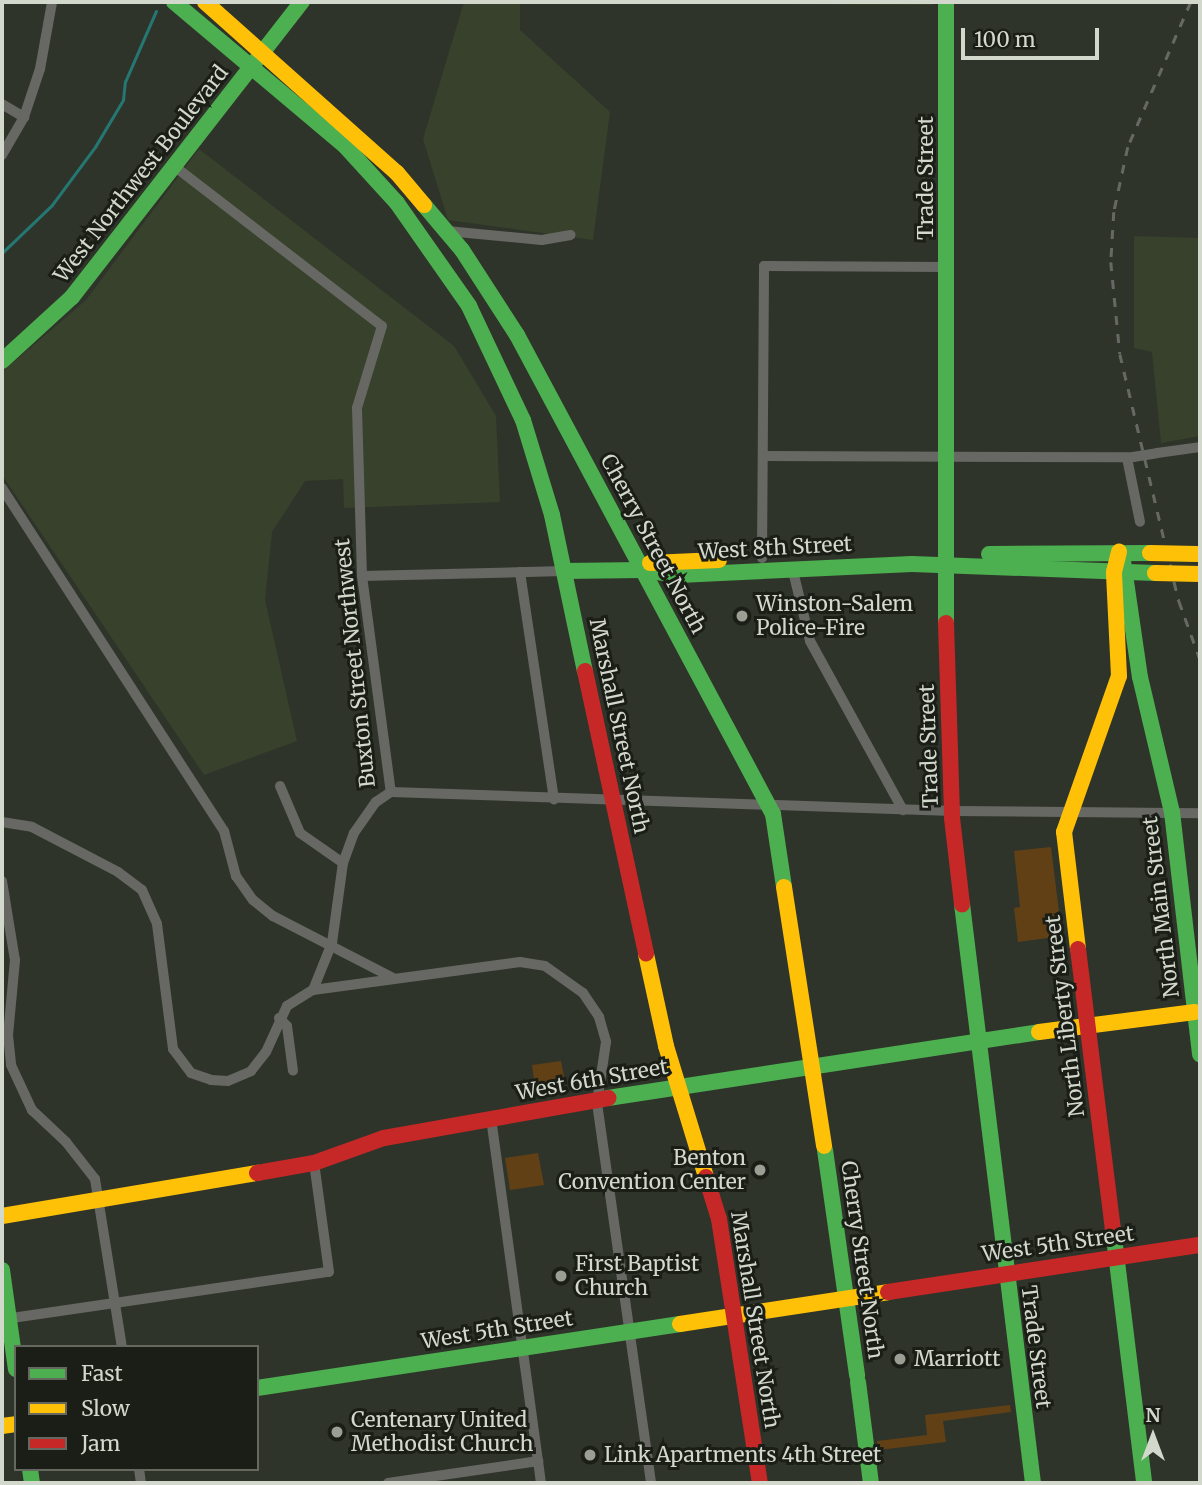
<!DOCTYPE html>
<style>
body{margin:0}
#map{position:relative;width:1202px;height:1485px;overflow:hidden;background:#2f342a;font-family:Merriweather,serif}
div>[style]{position:absolute}
.built>*{inset:0;background:#37412b}
.green>*{inset:0;background:#624015}
.stream>*{height:2.5px;margin:-1.25px;padding:0 1.25px;transform-origin:1.25px;border-radius:1.25px;background:#247772}
.street>*{height:10px;margin:-5px;padding:0 5px;transform-origin:5px;border-radius:5px;background:#676863}
.fast>*{height:16px;margin:-8px;padding:0 8px;transform-origin:8px;border-radius:8px;background:#4caf50}
.slow>*{height:16px;margin:-8px;padding:0 8px;transform-origin:8px;border-radius:8px;background:#ffc107}
.jam>*{height:16px;margin:-8px;padding:0 8px;transform-origin:8px;border-radius:8px;background:#c62828}
.rail>*{height:2.5px;margin-top:-1.25px;transform-origin:0;background:repeating-linear-gradient(90deg,#666963 0 9px,transparent 0 18px)}
.street-bridge>*{height:10px;margin:-5px;padding:0 5px;transform-origin:5px;border-radius:5px;background:#676863}
.slow-bridge>*{height:16px;margin:-8px;padding:0 8px;transform-origin:8px;border-radius:8px;background:#ffc107}
.dots>*{width:19px;height:19px;translate:-50% -50%;box-sizing:border-box;border:4px solid #1a1e16;border-radius:50%}
span{translate:-50% -50%;white-space:nowrap;text-align:center;line-height:1.15;-webkit-text-stroke:6px #1a1e16;paint-order:stroke}
.street-label{font-size:21px;color:#d3d8cd}
.poi-label{font-size:21px;color:#d3d8cd}
.left{translate:0 -50%;text-align:left}
.right{translate:-100% -50%;text-align:right}
.frame{position:absolute;inset:0;border:4px solid #d3d8cd;pointer-events:none}
.legend{position:absolute;left:14px;top:1345px;width:245px;height:126px;box-sizing:border-box;background:#1a1e16;border:2px solid #64685f;margin:0;padding:9px 12px;list-style:none;font-size:21px;color:#d3d8cd}
.legend li{display:flex;align-items:center;gap:14px;height:35px}
.legend b{width:35px;border:2px solid #64685f}
.north{position:absolute;left:1118px;top:1401px;width:70px;height:70px;-webkit-text-stroke:5px #1a1e16;paint-order:stroke;rotate:0deg;font-size:19px;font-weight:700;line-height:28px;text-align:center;color:#d3d8cd}
.north::after{content:'';display:block;margin:auto;width:24px;height:32px;background:#d3d8cd;clip-path:polygon(50% 0,100% 100%,50% 72%,0 100%)}
.scale{position:absolute;left:961px;top:28px;width:138px;height:32px;box-sizing:border-box;border:4px solid #d3d8cd;border-top:0;padding-left:9px;font-size:21px;line-height:24px;white-space:nowrap;color:#d3d8cd;-webkit-text-stroke:5px #1a1e16;paint-order:stroke}
</style>
<div id="map">
<div class="built">
<div style="clip-path:polygon(464px 2px,520px 2px,520px 30px,610px 112px,593px 240px,448px 220px,423px 139px)"></div>
<div style="clip-path:polygon(618px 2px,933px 2px,933px 5px,623px 3px)"></div>
<div style="clip-path:polygon(199px 149px,454px 346px,496px 416px,500px 502px,344px 508px,343px 479px,305px 481px,272px 532px,265px 600px,297px 741px,204px 775px,2px 475px,2px 372px,86px 300px)"></div>
<div style="clip-path:polygon(1134px 236px,1200px 238px,1200px 436px,1161px 443px,1152px 352px,1134px 348px)"></div>
</div>
<div class="green">
<div style="clip-path:polygon(1051px 847px,1062px 936px,1018px 942px,1014px 908px,1020px 907px,1014px 851px)"></div>
<div style="clip-path:polygon(561px 1061px,565px 1082px,535px 1087px,532px 1065px)"></div>
<div style="clip-path:polygon(538px 1153px,544px 1185px,510px 1190px,505px 1158px)"></div>
<div style="clip-path:polygon(1010px 1405px,1011px 1412px,943px 1421px,946px 1442px,878px 1450px,877px 1441px,927px 1435px,925px 1415px)"></div>
</div>
<div class="stream">
<div style="left:2px;top:253px;width:69px;rotate:-43.8deg"></div>
<div style="left:52px;top:205px;width:72px;rotate:-53.4deg"></div>
<div style="left:95px;top:147px;width:55px;rotate:-59.2deg"></div>
<div style="left:123px;top:100px;width:18px;rotate:-84deg"></div>
<div style="left:125px;top:82px;width:77px;rotate:-66.4deg"></div>
</div>
<div class="street">
<div style="left:2px;top:104px;width:26px;rotate:31deg"></div>
<div style="left:2px;top:155px;width:44px;rotate:-59.9deg"></div>
<div style="left:24px;top:117px;width:51px;rotate:-71.6deg"></div>
<div style="left:40px;top:69px;width:68px;rotate:-79.8deg"></div>
<div style="left:174px;top:166px;width:262px;rotate:37.6deg"></div>
<div style="left:382px;top:326px;width:86px;rotate:107deg"></div>
<div style="left:357px;top:408px;width:168px;rotate:88.3deg"></div>
<div style="left:362px;top:576px;width:218px;rotate:82.4deg"></div>
<div style="left:447px;top:231px;width:95px;rotate:5.4deg"></div>
<div style="left:542px;top:240px;width:29px;rotate:-10deg"></div>
<div style="left:1157px;top:453px;width:43px;rotate:-7.9deg"></div>
<div style="left:763px;top:456px;width:370px;rotate:0.2deg"></div>
<div style="left:1127px;top:458px;width:65px;rotate:78.5deg"></div>
<div style="left:2px;top:488px;width:409px;rotate:57.1deg"></div>
<div style="left:224px;top:831px;width:47px;rotate:75.1deg"></div>
<div style="left:236px;top:876px;width:29px;rotate:55deg"></div>
<div style="left:253px;top:900px;width:26px;rotate:39deg"></div>
<div style="left:273px;top:916px;width:135px;rotate:27.3deg"></div>
<div style="left:762px;top:558px;width:292px;rotate:-89.6deg"></div>
<div style="left:764px;top:266px;width:183px;rotate:0.3deg"></div>
<div style="left:792px;top:567px;width:76px;rotate:76.3deg"></div>
<div style="left:810px;top:641px;width:193px;rotate:61.2deg"></div>
<div style="left:520px;top:572px;width:230px;rotate:81.5deg"></div>
<div style="left:362px;top:576px;width:202px;rotate:-1.4deg"></div>
<div style="left:280px;top:786px;width:51px;rotate:66.9deg"></div>
<div style="left:300px;top:833px;width:52px;rotate:34.9deg"></div>
<div style="left:391px;top:792px;width:562px;rotate:1.94deg"></div>
<div style="left:953px;top:811px;width:247px;rotate:0.5deg"></div>
<div style="left:2px;top:822px;width:30px;rotate:9deg"></div>
<div style="left:32px;top:827px;width:97px;rotate:27.6deg"></div>
<div style="left:118px;top:872px;width:30px;rotate:37deg"></div>
<div style="left:142px;top:890px;width:37px;rotate:66deg"></div>
<div style="left:157px;top:924px;width:126px;rotate:82.7deg"></div>
<div style="left:173px;top:1049px;width:30px;rotate:53deg"></div>
<div style="left:191px;top:1073px;width:21px;rotate:19deg"></div>
<div style="left:211px;top:1080px;width:17px;rotate:3deg"></div>
<div style="left:228px;top:1081px;width:25px;rotate:-23deg"></div>
<div style="left:251px;top:1071px;width:24px;rotate:-52deg"></div>
<div style="left:266px;top:1052px;width:51px;rotate:-65.5deg"></div>
<div style="left:287px;top:1006px;width:31px;rotate:-32deg"></div>
<div style="left:313px;top:990px;width:209px;rotate:-7.7deg"></div>
<div style="left:520px;top:962px;width:25px;rotate:9deg"></div>
<div style="left:545px;top:966px;width:47px;rotate:35.4deg"></div>
<div style="left:583px;top:993px;width:29px;rotate:56deg"></div>
<div style="left:599px;top:1017px;width:26px;rotate:74deg"></div>
<div style="left:606px;top:1042px;width:62px;rotate:98.4deg"></div>
<div style="left:597px;top:1103px;width:384px;rotate:81.9deg"></div>
<div style="left:2px;top:881px;width:80px;rotate:80.7deg"></div>
<div style="left:15px;top:960px;width:75px;rotate:95.3deg"></div>
<div style="left:8px;top:1035px;width:30px;rotate:84deg"></div>
<div style="left:11px;top:1065px;width:50px;rotate:65deg"></div>
<div style="left:32px;top:1110px;width:47px;rotate:43.3deg"></div>
<div style="left:66px;top:1142px;width:47px;rotate:51.9deg"></div>
<div style="left:95px;top:1179px;width:170px;rotate:80.9deg"></div>
<div style="left:313px;top:990px;width:51px;rotate:-68deg"></div>
<div style="left:332px;top:943px;width:81px;rotate:-82.2deg"></div>
<div style="left:343px;top:863px;width:32px;rotate:-70deg"></div>
<div style="left:354px;top:833px;width:38px;rotate:-55deg"></div>
<div style="left:376px;top:802px;width:18px;rotate:-34deg"></div>
<div style="left:279px;top:1018px;width:11px;rotate:45deg"></div>
<div style="left:287px;top:1026px;width:45px;rotate:82.4deg"></div>
<div style="left:491px;top:1118px;width:368px;rotate:82.2deg"></div>
<div style="left:5px;top:1319px;width:327px;rotate:-8.3deg"></div>
<div style="left:329px;top:1272px;width:110px;rotate:-97.8deg"></div>
<div style="left:139px;top:1469px;width:14px;rotate:82deg"></div>
<div style="left:388px;top:1483px;width:152px;rotate:-8.3deg"></div>
</div>
<div class="fast">
<div style="left:174px;top:2px;width:225px;rotate:40.1deg"></div>
<div style="left:346px;top:147px;width:76px;rotate:47.7deg"></div>
<div style="left:397px;top:203px;width:126px;rotate:55deg"></div>
<div style="left:469px;top:306px;width:126px;rotate:64.7deg"></div>
<div style="left:523px;top:420px;width:99px;rotate:73deg"></div>
<div style="left:552px;top:515px;width:159px;rotate:78.1deg"></div>
<div style="left:946px;top:2px;width:621px;rotate:90deg"></div>
<div style="left:424px;top:205px;width:59px;rotate:49.8deg"></div>
<div style="left:462px;top:250px;width:101px;rotate:57.1deg"></div>
<div style="left:517px;top:335px;width:543px;rotate:61.88deg"></div>
<div style="left:773px;top:814px;width:74px;rotate:81.4deg"></div>
<div style="left:2px;top:361px;width:95px;rotate:-42.4deg"></div>
<div style="left:72px;top:297px;width:374px;rotate:-52.1deg"></div>
<div style="left:989px;top:554px;width:161px;rotate:-0.4deg"></div>
<div style="left:1123px;top:561px;width:117px;rotate:81.7deg"></div>
<div style="left:1140px;top:677px;width:139px;rotate:76.7deg"></div>
<div style="left:1172px;top:812px;width:244px;rotate:83.4deg"></div>
<div style="left:564px;top:571px;width:79px;rotate:-0.7deg"></div>
<div style="left:643px;top:570px;width:36px;rotate:8deg"></div>
<div style="left:679px;top:575px;width:233px;rotate:-2.7deg"></div>
<div style="left:912px;top:564px;width:243px;rotate:2.1deg"></div>
<div style="left:962px;top:904px;width:583px;rotate:83.01deg"></div>
<div style="left:608px;top:1098px;width:436px;rotate:-8.7deg"></div>
<div style="left:825px;top:1150px;width:228px;rotate:81.9deg"></div>
<div style="left:1113px;top:1229px;width:256px;rotate:83deg"></div>
<div style="left:2px;top:1270px;width:100px;rotate:82deg"></div>
<div style="left:858px;top:1382px;width:102px;rotate:82.7deg"></div>
<div style="left:257px;top:1388px;width:428px;rotate:-8.6deg"></div>
<div style="left:30px;top:1469px;width:14px;rotate:82deg"></div>
</div>
<div class="slow">
<div style="left:205px;top:2px;width:257px;rotate:41.7deg"></div>
<div style="left:397px;top:173px;width:42px;rotate:49.8deg"></div>
<div style="left:650px;top:563px;width:69px;rotate:-2.5deg"></div>
<div style="left:784px;top:887px;width:262px;rotate:81.2deg"></div>
<div style="left:1078px;top:949px;width:118px;rotate:-96.8deg"></div>
<div style="left:1064px;top:832px;width:165px;rotate:-70.6deg"></div>
<div style="left:1119px;top:676px;width:104px;rotate:-92.8deg"></div>
<div style="left:1114px;top:572px;width:21px;rotate:-76deg"></div>
<div style="left:646px;top:954px;width:94px;rotate:77.7deg"></div>
<div style="left:666px;top:1046px;width:137px;rotate:73deg"></div>
<div style="left:1039px;top:1032px;width:157px;rotate:-7.3deg"></div>
<div style="left:2px;top:1216px;width:259px;rotate:-9.6deg"></div>
<div style="left:680px;top:1324px;width:210px;rotate:-8.7deg"></div>
<div style="left:2px;top:1426px;width:14px;rotate:-8deg"></div>
</div>
<div class="jam">
<div style="left:946px;top:623px;width:195px;rotate:88.2deg"></div>
<div style="left:952px;top:818px;width:87px;rotate:83.4deg"></div>
<div style="left:585px;top:671px;width:289px;rotate:77.8deg"></div>
<div style="left:1078px;top:949px;width:282px;rotate:82.9deg"></div>
<div style="left:257px;top:1173px;width:58px;rotate:-10deg"></div>
<div style="left:314px;top:1163px;width:74px;rotate:-19.7deg"></div>
<div style="left:384px;top:1138px;width:228px;rotate:-10.1deg"></div>
<div style="left:706px;top:1177px;width:44px;rotate:72.8deg"></div>
<div style="left:719px;top:1219px;width:267px;rotate:81.2deg"></div>
<div style="left:888px;top:1292px;width:316px;rotate:-8.6deg"></div>
</div>
<div class="rail">
<div style="left:1191px;top:2px;width:158px;rotate:113.5deg"></div>
<div style="left:1128px;top:147px;width:66px;rotate:102.2deg"></div>
<div style="left:1114px;top:212px;width:50px;rotate:93.4deg"></div>
<div style="left:1111px;top:262px;width:92px;rotate:84.4deg"></div>
<div style="left:1120px;top:354px;width:254px;rotate:76.6deg"></div>
<div style="left:1179px;top:601px;width:62px;rotate:70.1deg"></div>
</div>
<div class="street-bridge">
<div style="left:1133px;top:457px;width:24px;rotate:-9deg"></div>
</div>
<div class="slow-bridge">
<div style="left:1150px;top:553px;width:47px;rotate:1.2deg"></div>
<div style="left:1155px;top:573px;width:45px;rotate:1.3deg"></div>
</div>
<div class="dots">
<div style="left:742px;top:616px;background:#9a9f94"></div>
<div style="left:760px;top:1170px;background:#9a9f94"></div>
<div style="left:561px;top:1276px;background:#9a9f94"></div>
<div style="left:900px;top:1359px;background:#9a9f94"></div>
<div style="left:337px;top:1432px;background:#9a9f94"></div>
<div style="left:590px;top:1455px;background:#9a9f94"></div>
</div>
<div class="street-label">
<span style="left:141px;top:174px;rotate:-52deg">West Northwest Boulevard</span>
<span style="left:926px;top:178px;rotate:-90deg">Trade Street</span>
<span style="left:653px;top:544px;rotate:62deg">Cherry Street North</span>
<span style="left:775px;top:548px;rotate:-3deg">West 8th Street</span>
<span style="left:355px;top:663px;rotate:-96deg">Buxton Street Northwest</span>
<span style="left:619px;top:726px;rotate:78deg">Marshall Street North</span>
<span style="left:929px;top:746px;rotate:-92deg">Trade Street</span>
<span style="left:1161px;top:907px;rotate:-97deg">North Main Street</span>
<span style="left:1065px;top:1016px;rotate:-97deg">North Liberty Street</span>
<span style="left:592px;top:1080px;rotate:-10deg">West 6th Street</span>
<span style="left:1058px;top:1244px;rotate:-8deg">West 5th Street</span>
<span style="left:862px;top:1260px;rotate:82deg">Cherry Street North</span>
<span style="left:755px;top:1320px;rotate:81deg">Marshall Street North</span>
<span style="left:497px;top:1330px;rotate:-9deg">West 5th Street</span>
<span style="left:1036px;top:1347px;rotate:83deg">Trade Street</span>
</div>
<div class="poi-label">
<span class="left" style="left:756px;top:616px">Winston-Salem<br>Police-Fire</span>
<span class="right" style="left:746px;top:1170px">Benton<br>Convention Center</span>
<span class="left" style="left:575px;top:1276px">First Baptist<br>Church</span>
<span class="left" style="left:914px;top:1359px">Marriott</span>
<span class="left" style="left:351px;top:1432px">Centenary United<br>Methodist Church</span>
<span class="left" style="left:604px;top:1455px">Link Apartments 4th Street</span>
</div>
<div class="frame"></div>
<ul class="legend">
<li><b style="height:9px;background:#4caf50"></b>Fast</li>
<li><b style="height:9px;background:#ffc107"></b>Slow</li>
<li><b style="height:9px;background:#c62828"></b>Jam</li>
</ul>
<div class="north">N</div>
<div class="scale">100 m</div>
</div>
